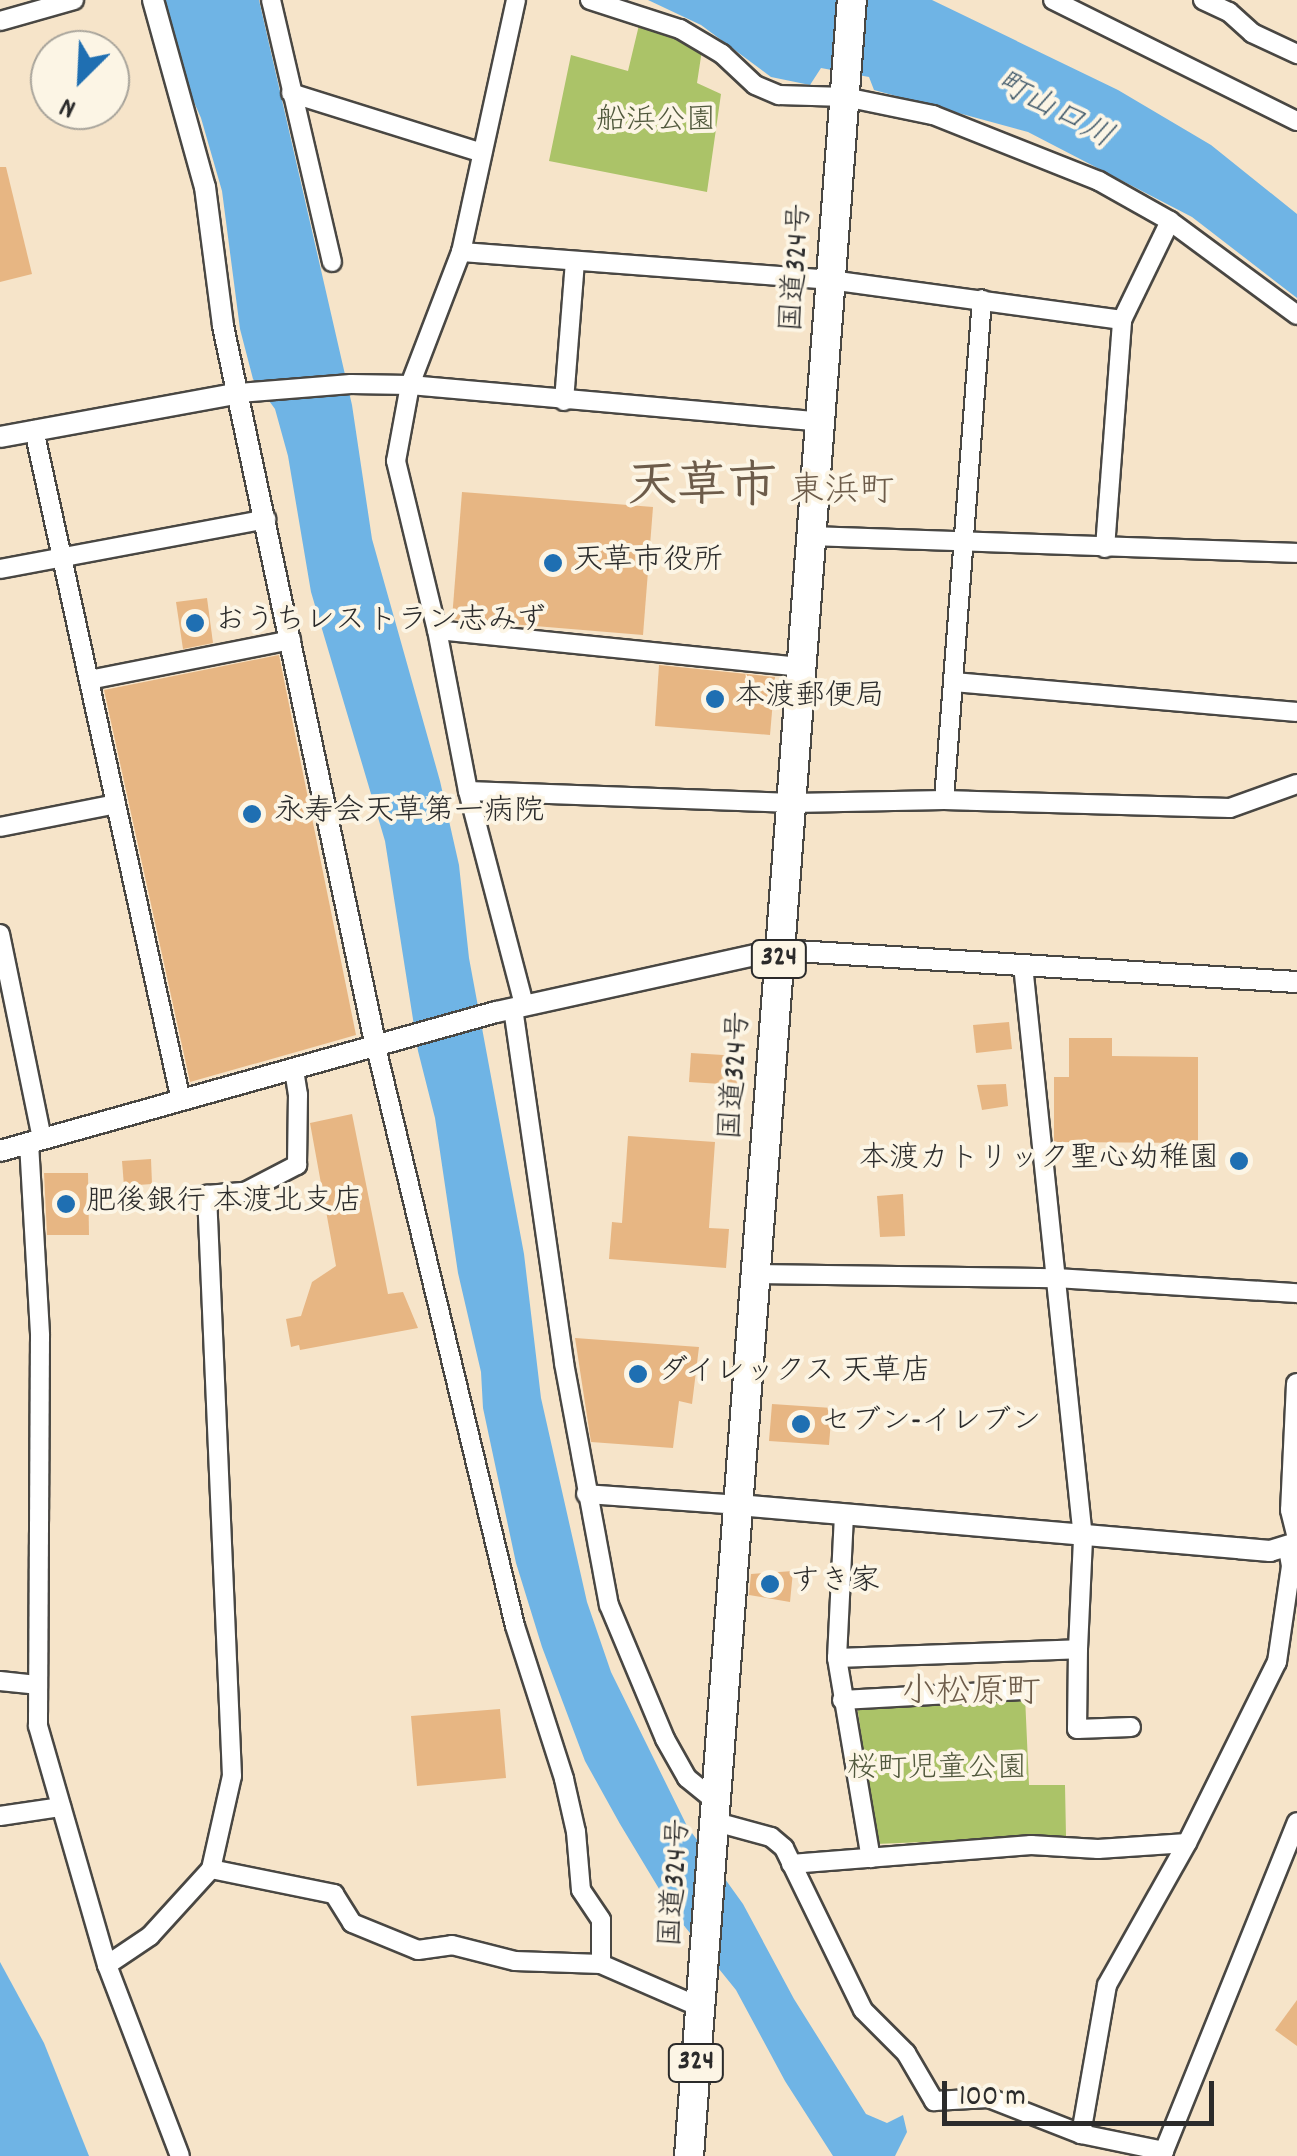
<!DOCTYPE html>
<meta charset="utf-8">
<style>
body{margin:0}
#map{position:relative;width:1297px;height:2156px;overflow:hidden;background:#f6e4c9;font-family:Dekko,"Klee One",sans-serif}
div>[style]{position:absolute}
.green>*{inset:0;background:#abc368}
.water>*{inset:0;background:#6fb4e5}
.building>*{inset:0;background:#e7b683}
.roads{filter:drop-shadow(2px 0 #494743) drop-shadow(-2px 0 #494743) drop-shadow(0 2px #494743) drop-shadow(0 -2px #494743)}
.minor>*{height:18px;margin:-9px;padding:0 9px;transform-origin:9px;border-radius:9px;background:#fff}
.tertiary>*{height:20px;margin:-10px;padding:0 10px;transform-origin:10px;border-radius:10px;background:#fff}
.trunk>*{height:28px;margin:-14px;padding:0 14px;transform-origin:14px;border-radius:14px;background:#fff}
.dots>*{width:28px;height:28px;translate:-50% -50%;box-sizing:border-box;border:5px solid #fcf5e5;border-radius:50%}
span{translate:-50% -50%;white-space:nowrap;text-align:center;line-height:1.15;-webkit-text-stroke:8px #fcf5e5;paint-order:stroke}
.shield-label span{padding:2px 8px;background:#fcf5e5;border:2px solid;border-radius:8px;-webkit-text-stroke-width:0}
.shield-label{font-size:28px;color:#2b2b2b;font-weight:700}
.park-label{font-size:30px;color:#51593d}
.street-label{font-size:30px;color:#2b2b2b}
.poi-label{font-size:30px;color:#2b2b2b}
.left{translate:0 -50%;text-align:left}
.right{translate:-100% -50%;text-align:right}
.water-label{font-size:32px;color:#435b6c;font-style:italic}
.quarter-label{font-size:35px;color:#6d5c4a}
.town-label{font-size:50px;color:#6d5c4a;font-weight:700}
.north{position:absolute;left:30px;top:30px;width:100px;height:100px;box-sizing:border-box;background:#fcf5e5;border:2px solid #a8a49b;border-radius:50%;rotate:204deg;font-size:28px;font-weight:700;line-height:40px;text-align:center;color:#2b2b2b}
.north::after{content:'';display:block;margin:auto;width:35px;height:45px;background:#1f6fb2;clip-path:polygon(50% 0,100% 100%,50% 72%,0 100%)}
.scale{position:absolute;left:942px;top:2081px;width:272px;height:45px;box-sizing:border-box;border:5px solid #2b2b2b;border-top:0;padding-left:12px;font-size:30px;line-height:35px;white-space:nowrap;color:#2b2b2b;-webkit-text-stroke:8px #fcf5e5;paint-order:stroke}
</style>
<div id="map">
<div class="green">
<div style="clip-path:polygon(639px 25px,702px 50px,697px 83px,721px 94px,707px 192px,549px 161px,571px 55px,628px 71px)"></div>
<div style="clip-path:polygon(1025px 1696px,1029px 1785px,1065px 1785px,1066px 1836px,876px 1844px,857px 1705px)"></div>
</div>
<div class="water">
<div style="clip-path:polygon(142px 0,259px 0,352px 405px,372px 539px,440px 781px,459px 865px,469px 958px,524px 1254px,541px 1398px,587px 1602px,611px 1672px,687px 1826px,743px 1904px,794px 1999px,866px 2114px,887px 2123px,903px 2115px,907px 2132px,895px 2156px,833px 2156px,785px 2081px,736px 1990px,673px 1912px,620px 1824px,585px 1761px,542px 1647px,516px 1563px,483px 1408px,481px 1372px,458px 1273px,435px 1118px,418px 1051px,385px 841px,311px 592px,288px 456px,275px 409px,253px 379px,240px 329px,222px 191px,201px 118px,175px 59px)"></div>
<div style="clip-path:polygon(648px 0,932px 0,1118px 90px,1211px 145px,1297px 214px,1297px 298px,1192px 217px,1028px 132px,874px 90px,869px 77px,821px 68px,810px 85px,771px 77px,701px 25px)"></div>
<div style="clip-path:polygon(0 1962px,44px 2043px,89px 2156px,0 2156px)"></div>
</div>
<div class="building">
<div style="clip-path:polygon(0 167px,6px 167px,32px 274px,0 282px)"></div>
<div style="clip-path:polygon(462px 492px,653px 507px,643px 635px,452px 619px)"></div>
<div style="clip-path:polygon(207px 598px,213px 643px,183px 649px,176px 602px)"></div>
<div style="clip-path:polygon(279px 655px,356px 1035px,190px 1082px,104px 690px)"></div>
<div style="clip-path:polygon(659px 665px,775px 677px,770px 735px,655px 726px)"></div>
<div style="clip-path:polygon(1009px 1022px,1012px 1049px,976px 1053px,973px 1025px)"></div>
<div style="clip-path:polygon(1069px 1038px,1112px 1038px,1112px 1056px,1198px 1057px,1198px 1143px,1054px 1142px,1054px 1077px,1069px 1077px)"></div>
<div style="clip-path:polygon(691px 1053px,739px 1056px,737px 1085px,689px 1082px)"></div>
<div style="clip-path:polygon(1006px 1084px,1008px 1106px,982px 1110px,977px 1085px)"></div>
<div style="clip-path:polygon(352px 1114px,388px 1294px,403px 1292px,418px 1328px,300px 1350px,299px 1345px,291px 1347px,286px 1319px,301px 1316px,312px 1282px,336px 1266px,310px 1123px)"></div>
<div style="clip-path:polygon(628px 1136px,715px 1142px,709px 1228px,729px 1229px,726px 1268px,609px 1259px,612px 1222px,622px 1223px)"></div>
<div style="clip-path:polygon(151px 1159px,152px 1184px,124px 1186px,122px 1161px)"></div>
<div style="clip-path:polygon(44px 1173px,88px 1173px,89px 1235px,47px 1235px)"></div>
<div style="clip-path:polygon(903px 1194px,905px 1236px,880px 1237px,877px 1196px)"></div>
<div style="clip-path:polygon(575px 1338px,699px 1347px,692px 1404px,679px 1401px,673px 1448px,591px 1442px)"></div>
<div style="clip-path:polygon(772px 1404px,832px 1408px,829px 1445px,769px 1441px)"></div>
<div style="clip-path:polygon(793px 1571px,790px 1602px,749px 1595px,751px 1574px)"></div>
<div style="clip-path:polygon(500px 1709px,506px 1778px,417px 1786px,411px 1716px)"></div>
<div style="clip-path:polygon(1297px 2000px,1297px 2046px,1275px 2030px)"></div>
</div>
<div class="roads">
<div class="minor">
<div style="left:271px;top:0;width:269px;rotate:76.9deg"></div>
<div style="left:516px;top:0;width:258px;rotate:102.3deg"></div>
<div style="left:461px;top:252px;width:142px;rotate:111deg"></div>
<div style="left:410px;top:385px;width:77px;rotate:100.4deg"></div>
<div style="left:396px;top:461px;width:174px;rotate:76.4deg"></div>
<div style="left:437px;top:630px;width:164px;rotate:79.1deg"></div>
<div style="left:468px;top:791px;width:221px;rotate:75.3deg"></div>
<div style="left:590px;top:0;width:95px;rotate:17.9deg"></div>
<div style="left:680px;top:29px;width:49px;rotate:30.8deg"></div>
<div style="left:722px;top:54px;width:45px;rotate:43.2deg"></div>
<div style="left:755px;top:85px;width:26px;rotate:23deg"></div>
<div style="left:779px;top:95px;width:66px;rotate:1.7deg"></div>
<div style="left:845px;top:97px;width:90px;rotate:11.6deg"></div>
<div style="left:933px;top:115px;width:179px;rotate:21.7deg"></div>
<div style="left:1099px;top:181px;width:81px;rotate:29.4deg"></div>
<div style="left:1170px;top:221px;width:158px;rotate:36.5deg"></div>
<div style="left:1053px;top:0;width:272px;rotate:26.4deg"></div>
<div style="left:1203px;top:0;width:29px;rotate:25deg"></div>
<div style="left:1229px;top:12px;width:31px;rotate:42deg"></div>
<div style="left:1252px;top:33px;width:50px;rotate:25deg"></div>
<div style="left:0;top:21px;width:77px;rotate:-15.8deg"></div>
<div style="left:291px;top:93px;width:200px;rotate:17.4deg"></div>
<div style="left:461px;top:252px;width:370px;rotate:4.3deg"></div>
<div style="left:830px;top:280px;width:295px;rotate:7.8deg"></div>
<div style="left:239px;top:393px;width:112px;rotate:-4.6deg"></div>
<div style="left:351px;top:384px;width:59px;rotate:1deg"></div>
<div style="left:410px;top:385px;width:413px;rotate:5.1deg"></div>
<div style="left:564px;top:401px;width:140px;rotate:-85.5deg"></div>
<div style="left:34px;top:430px;width:687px;rotate:77.64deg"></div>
<div style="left:812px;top:536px;width:485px;rotate:2deg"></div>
<div style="left:1105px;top:548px;width:229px;rotate:-85.7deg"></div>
<div style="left:1122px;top:320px;width:110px;rotate:-64.1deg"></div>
<div style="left:0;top:569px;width:271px;rotate:-10.6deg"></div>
<div style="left:437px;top:630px;width:368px;rotate:5.8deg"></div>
<div style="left:89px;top:680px;width:206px;rotate:-11.2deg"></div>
<div style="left:954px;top:682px;width:344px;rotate:5deg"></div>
<div style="left:468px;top:791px;width:325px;rotate:2.1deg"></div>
<div style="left:793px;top:803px;width:151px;rotate:-1.1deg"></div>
<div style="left:944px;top:800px;width:286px;rotate:1.6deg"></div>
<div style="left:1230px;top:808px;width:71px;rotate:-19.7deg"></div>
<div style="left:944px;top:800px;width:502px;rotate:-85.66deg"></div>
<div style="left:0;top:827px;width:118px;rotate:-11.2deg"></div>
<div style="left:0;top:934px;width:209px;rotate:78.4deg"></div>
<div style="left:513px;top:1008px;width:359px;rotate:81.8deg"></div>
<div style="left:564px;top:1363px;width:246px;rotate:79.5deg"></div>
<div style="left:609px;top:1605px;width:145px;rotate:67.3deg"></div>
<div style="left:665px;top:1739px;width:45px;rotate:60.6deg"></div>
<div style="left:687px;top:1778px;width:38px;rotate:39deg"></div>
<div style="left:376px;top:1047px;width:595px;rotate:76.5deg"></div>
<div style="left:515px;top:1626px;width:161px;rotate:72.2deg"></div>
<div style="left:564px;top:1779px;width:54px;rotate:77.2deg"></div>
<div style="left:576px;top:1832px;width:58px;rotate:85.1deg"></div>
<div style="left:581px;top:1890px;width:36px;rotate:56deg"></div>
<div style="left:601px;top:1920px;width:44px;rotate:90deg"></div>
<div style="left:29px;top:1143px;width:193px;rotate:86.7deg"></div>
<div style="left:40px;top:1336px;width:390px;rotate:90.3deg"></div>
<div style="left:38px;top:1726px;width:249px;rotate:73.9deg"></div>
<div style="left:107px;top:1965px;width:204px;rotate:69.1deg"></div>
<div style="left:756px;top:1274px;width:300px;rotate:0.8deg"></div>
<div style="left:1056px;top:1278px;width:241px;rotate:3.6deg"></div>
<div style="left:586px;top:1494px;width:152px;rotate:4.1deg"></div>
<div style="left:844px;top:1515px;width:143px;rotate:92.8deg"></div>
<div style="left:837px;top:1658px;width:203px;rotate:80.4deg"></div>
<div style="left:1078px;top:1649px;width:80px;rotate:90.7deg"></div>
<div style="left:1077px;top:1729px;width:54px;rotate:-2.1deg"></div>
<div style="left:837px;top:1658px;width:241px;rotate:-2.1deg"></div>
<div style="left:1078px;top:1649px;width:111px;rotate:-87.4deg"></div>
<div style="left:1083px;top:1538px;width:576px;rotate:-95.98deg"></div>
<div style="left:0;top:1681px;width:37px;rotate:6deg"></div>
<div style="left:842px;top:1700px;width:181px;rotate:-3.2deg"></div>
<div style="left:0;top:1816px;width:62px;rotate:-8.4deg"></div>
<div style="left:716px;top:1822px;width:57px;rotate:15.3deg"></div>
<div style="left:771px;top:1837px;width:17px;rotate:40deg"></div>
<div style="left:784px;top:1848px;width:180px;rotate:64deg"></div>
<div style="left:863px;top:2010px;width:61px;rotate:45deg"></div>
<div style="left:906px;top:2053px;width:56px;rotate:59.7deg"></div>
<div style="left:934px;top:2101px;width:55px;rotate:-3.1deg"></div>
<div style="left:989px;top:2098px;width:99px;rotate:21.4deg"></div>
<div style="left:1081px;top:2134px;width:85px;rotate:11.6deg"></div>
<div style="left:791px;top:1864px;width:241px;rotate:-4.5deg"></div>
<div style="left:1031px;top:1845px;width:67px;rotate:3.4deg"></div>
<div style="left:1098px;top:1849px;width:89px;rotate:-3.9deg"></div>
<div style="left:211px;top:1869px;width:95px;rotate:-77.3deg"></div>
<div style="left:232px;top:1776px;width:582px;rotate:-92.46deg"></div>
<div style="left:207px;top:1195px;width:38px;rotate:-5deg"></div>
<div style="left:245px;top:1192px;width:59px;rotate:-27.4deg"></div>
<div style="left:297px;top:1165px;width:70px;rotate:-89.2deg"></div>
<div style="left:298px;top:1095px;width:25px;rotate:-99deg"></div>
<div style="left:107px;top:1965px;width:52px;rotate:-34deg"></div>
<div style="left:150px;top:1936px;width:91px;rotate:-47.7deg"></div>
<div style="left:211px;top:1869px;width:126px;rotate:11.5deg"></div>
<div style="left:334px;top:1894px;width:34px;rotate:58deg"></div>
<div style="left:352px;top:1923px;width:71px;rotate:22.2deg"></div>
<div style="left:418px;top:1950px;width:34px;rotate:-8deg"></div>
<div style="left:452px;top:1945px;width:65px;rotate:14.3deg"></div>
<div style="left:515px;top:1961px;width:86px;rotate:2deg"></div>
<div style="left:601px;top:1964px;width:108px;rotate:23.5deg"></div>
<div style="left:1081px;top:2134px;width:151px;rotate:-80.1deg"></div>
<div style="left:1107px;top:1985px;width:163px;rotate:-60.6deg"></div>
<div style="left:1187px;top:1843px;width:202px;rotate:-63.6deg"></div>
<div style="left:1277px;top:1662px;width:97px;rotate:-81.7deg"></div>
<div style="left:1291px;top:1566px;width:17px;rotate:-100deg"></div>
<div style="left:1162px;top:2156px;width:360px;rotate:-68deg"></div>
</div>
<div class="tertiary">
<div style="left:153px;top:0;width:194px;rotate:74.5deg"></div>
<div style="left:205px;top:187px;width:140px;rotate:82.6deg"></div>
<div style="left:223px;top:326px;width:737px;rotate:78.02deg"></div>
<div style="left:0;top:437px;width:243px;rotate:-10.4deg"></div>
<div style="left:0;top:1151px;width:515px;rotate:-15.66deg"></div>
<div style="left:496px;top:1012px;width:290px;rotate:-12.4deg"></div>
<div style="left:779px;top:950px;width:519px;rotate:3.54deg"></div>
<div style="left:1297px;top:1384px;width:126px;rotate:92.7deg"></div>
<div style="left:1291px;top:1510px;width:25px;rotate:76deg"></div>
<div style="left:738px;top:1505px;width:534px;rotate:4.94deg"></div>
<div style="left:1270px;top:1551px;width:28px;rotate:-17deg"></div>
</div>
<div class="trunk">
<div style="left:689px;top:2156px;width:2162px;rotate:-85.68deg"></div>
</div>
</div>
<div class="dots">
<div style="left:553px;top:563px;background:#1f6fb2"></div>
<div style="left:195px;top:623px;background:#1f6fb2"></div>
<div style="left:715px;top:699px;background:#1f6fb2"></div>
<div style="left:252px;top:814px;background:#1f6fb2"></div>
<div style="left:1239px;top:1161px;background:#1f6fb2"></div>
<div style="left:66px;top:1204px;background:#1f6fb2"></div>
<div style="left:638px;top:1374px;background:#1f6fb2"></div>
<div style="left:801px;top:1424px;background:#1f6fb2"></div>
<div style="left:770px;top:1584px;background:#1f6fb2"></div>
</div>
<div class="shield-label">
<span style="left:779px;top:959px">324</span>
<span style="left:696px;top:2063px">324</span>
</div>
<div class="park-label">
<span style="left:656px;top:123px">船浜公園</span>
<span style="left:937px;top:1771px">桜町児童公園</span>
</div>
<div class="street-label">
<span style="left:799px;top:268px;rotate:-86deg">国道324号</span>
<span style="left:738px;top:1076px;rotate:-86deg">国道324号</span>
<span style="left:678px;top:1883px;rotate:-86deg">国道324号</span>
</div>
<div class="poi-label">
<span class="left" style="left:573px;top:563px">天草市役所</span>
<span class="left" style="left:215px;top:623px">おうちレストラン志みず</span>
<span class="left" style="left:735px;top:699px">本渡郵便局</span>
<span class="left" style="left:274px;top:814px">永寿会天草第一病院</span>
<span class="right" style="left:1219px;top:1161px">本渡カトリック聖心幼稚園</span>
<span class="left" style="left:86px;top:1204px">肥後銀行 本渡北支店</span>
<span class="left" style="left:658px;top:1374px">ダイレックス 天草店</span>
<span class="left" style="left:821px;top:1424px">セブン-イレブン</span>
<span class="left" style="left:790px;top:1584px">すき家</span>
</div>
<div class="water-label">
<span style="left:1053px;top:112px;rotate:28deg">町山口川</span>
</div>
<div class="quarter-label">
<span style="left:842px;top:493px">東浜町</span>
<span style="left:971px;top:1694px">小松原町</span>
</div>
<div class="town-label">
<span style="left:702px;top:491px">天草市</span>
</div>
<div class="north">N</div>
<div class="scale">100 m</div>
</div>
